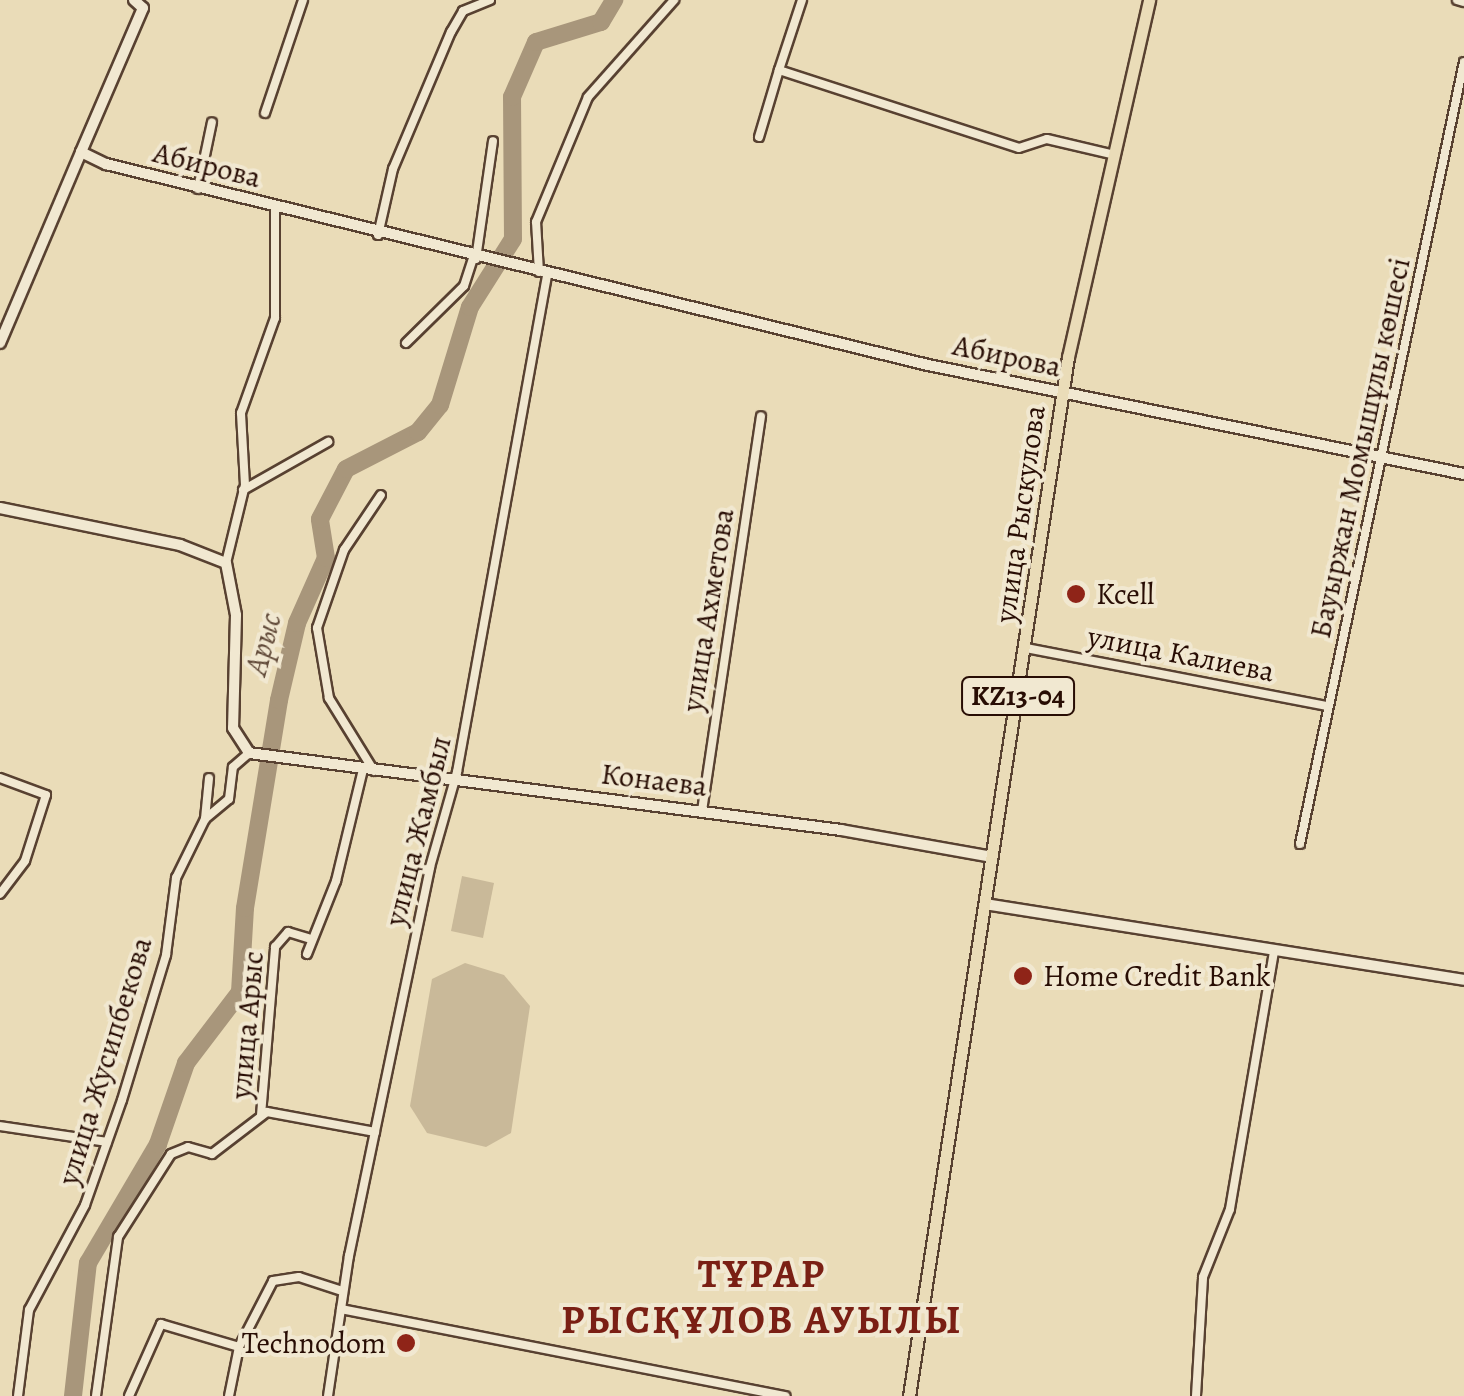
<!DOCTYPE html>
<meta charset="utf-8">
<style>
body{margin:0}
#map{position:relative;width:1464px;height:1396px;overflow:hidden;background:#eadcb8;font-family:Alegreya,serif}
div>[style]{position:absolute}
.green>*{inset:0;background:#c9b999}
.river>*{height:18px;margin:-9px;padding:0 9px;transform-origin:9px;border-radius:9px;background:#a8967b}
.roads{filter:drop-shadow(2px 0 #584131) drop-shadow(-2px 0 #584131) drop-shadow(0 2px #584131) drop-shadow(0 -2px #584131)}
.street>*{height:8px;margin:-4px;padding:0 4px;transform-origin:4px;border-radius:4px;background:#f1e8d1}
.secondary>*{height:10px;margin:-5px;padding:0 5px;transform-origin:5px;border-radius:5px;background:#f1e8d1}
.primary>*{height:11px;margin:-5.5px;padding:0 5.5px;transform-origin:5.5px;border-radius:5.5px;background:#eadcb8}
.dots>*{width:28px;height:28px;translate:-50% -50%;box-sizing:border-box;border:5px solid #f1e8d1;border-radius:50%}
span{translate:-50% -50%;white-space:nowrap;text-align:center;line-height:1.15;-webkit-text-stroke:8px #f1e8d1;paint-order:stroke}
.shield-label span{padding:2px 8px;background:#f1e8d1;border:2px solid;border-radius:8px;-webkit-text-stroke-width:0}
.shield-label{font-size:28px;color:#280d04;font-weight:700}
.street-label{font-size:30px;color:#280d04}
.poi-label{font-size:30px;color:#280d04}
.left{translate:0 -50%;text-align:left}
.right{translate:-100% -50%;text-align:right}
.water-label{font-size:32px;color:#624b3a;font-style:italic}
.district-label{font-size:40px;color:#7a1f14;font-weight:700;letter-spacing:2.5px}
</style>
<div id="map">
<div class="green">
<div style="clip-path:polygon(462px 876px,494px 883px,483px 938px,451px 931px)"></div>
<div style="clip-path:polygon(465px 963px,504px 975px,530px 1006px,511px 1133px,486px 1147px,427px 1133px,410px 1106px,432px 979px)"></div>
</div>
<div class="river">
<div style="left:73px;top:1396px;width:134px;rotate:-83.6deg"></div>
<div style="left:88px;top:1263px;width:138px;rotate:-59.5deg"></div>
<div style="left:158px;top:1144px;width:86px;rotate:-70.9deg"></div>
<div style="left:186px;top:1063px;width:89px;rotate:-52.7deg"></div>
<div style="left:240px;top:992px;width:84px;rotate:-86.6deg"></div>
<div style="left:245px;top:908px;width:211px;rotate:-80.7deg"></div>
<div style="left:279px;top:700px;width:79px;rotate:-76.8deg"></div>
<div style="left:297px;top:623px;width:71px;rotate:-66deg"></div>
<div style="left:326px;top:558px;width:39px;rotate:-99deg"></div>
<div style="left:320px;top:519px;width:56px;rotate:-62.5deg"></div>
<div style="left:346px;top:469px;width:81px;rotate:-27.2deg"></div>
<div style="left:418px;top:432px;width:35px;rotate:-51deg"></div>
<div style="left:440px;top:405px;width:102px;rotate:-73deg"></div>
<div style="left:470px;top:307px;width:80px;rotate:-57.7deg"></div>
<div style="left:513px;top:239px;width:142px;rotate:-90.4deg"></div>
<div style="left:512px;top:97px;width:60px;rotate:-66.4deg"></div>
<div style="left:536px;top:42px;width:68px;rotate:-17.1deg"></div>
<div style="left:601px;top:22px;width:26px;rotate:-59deg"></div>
</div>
<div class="roads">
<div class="street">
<div style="left:802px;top:0;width:74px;rotate:108.2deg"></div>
<div style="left:779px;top:70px;width:252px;rotate:18deg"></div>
<div style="left:1019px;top:148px;width:29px;rotate:-18deg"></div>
<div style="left:1047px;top:139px;width:66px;rotate:13.2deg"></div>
<div style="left:1457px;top:0;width:7px;rotate:16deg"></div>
<div style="left:265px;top:113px;width:119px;rotate:-71.4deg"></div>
<div style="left:759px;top:137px;width:70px;rotate:-73.4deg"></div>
<div style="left:198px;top:189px;width:68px;rotate:-78.2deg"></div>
<div style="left:378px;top:235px;width:68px;rotate:-77.2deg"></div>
<div style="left:393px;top:169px;width:149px;rotate:-67.1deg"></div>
<div style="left:451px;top:32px;width:24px;rotate:-60deg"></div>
<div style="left:463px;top:11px;width:29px;rotate:-22deg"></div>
<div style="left:476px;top:259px;width:119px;rotate:-81.8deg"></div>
<div style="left:539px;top:272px;width:50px;rotate:-93.4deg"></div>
<div style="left:536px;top:222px;width:135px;rotate:-67.4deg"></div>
<div style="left:588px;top:97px;width:130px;rotate:-48.4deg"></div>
<div style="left:406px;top:343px;width:81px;rotate:-44.5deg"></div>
<div style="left:464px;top:286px;width:28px;rotate:-72deg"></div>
<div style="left:243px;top:490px;width:98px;rotate:-29.5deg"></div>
<div style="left:226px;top:563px;width:80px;rotate:-76.3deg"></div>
<div style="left:245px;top:485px;width:72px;rotate:-93.2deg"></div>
<div style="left:241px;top:413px;width:101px;rotate:-70.3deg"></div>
<div style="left:275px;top:318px;width:110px;rotate:-90deg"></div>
<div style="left:1026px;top:648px;width:307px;rotate:10.9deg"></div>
<div style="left:374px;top:771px;width:86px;rotate:-121.7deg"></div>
<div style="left:329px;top:698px;width:71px;rotate:-99.7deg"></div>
<div style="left:317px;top:628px;width:83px;rotate:-70.9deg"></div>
<div style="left:344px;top:550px;width:66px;rotate:-56.1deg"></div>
<div style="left:0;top:778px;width:49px;rotate:20.3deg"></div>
<div style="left:46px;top:795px;width:69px;rotate:107.7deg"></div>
<div style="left:25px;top:861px;width:41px;rotate:127.1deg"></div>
<div style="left:702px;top:811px;width:399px;rotate:-81.5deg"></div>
<div style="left:205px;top:819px;width:41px;rotate:-84.4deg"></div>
<div style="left:1300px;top:844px;width:799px;rotate:-78.16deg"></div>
<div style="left:307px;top:954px;width:79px;rotate:-68.3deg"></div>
<div style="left:336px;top:881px;width:115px;rotate:-76.4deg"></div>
<div style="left:261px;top:1115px;width:169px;rotate:-85.2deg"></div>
<div style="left:275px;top:947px;width:20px;rotate:-49deg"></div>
<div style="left:288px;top:932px;width:21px;rotate:17deg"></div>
<div style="left:0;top:1126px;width:108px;rotate:8.5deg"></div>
<div style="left:341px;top:1309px;width:453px;rotate:11.1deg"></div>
<div style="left:18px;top:1396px;width:87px;rotate:-82.7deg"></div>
<div style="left:29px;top:1310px;width:119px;rotate:-61.9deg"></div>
<div style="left:85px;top:1205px;width:111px;rotate:-70.6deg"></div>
<div style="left:122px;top:1100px;width:152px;rotate:-73.1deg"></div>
<div style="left:166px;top:955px;width:78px;rotate:-82.6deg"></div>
<div style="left:176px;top:878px;width:66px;rotate:-63.8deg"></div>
<div style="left:205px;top:819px;width:31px;rotate:-40deg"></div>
<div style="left:229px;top:799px;width:32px;rotate:-83deg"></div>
<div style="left:233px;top:767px;width:21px;rotate:-41deg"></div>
<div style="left:96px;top:1396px;width:161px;rotate:-82.1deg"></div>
<div style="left:118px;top:1237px;width:98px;rotate:-57.4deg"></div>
<div style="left:171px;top:1154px;width:18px;rotate:-22deg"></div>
<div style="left:188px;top:1147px;width:25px;rotate:16deg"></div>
<div style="left:212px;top:1154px;width:69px;rotate:-37.4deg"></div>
<div style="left:267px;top:1112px;width:110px;rotate:10.5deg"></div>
<div style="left:129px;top:1396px;width:79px;rotate:-66deg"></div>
<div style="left:161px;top:1324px;width:81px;rotate:16.4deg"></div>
<div style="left:229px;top:1396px;width:50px;rotate:-78.5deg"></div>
<div style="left:239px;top:1347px;width:74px;rotate:-62.7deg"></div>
<div style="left:273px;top:1281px;width:26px;rotate:-9deg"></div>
<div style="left:299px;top:1277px;width:45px;rotate:18deg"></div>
<div style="left:328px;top:1396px;width:142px;rotate:-81.5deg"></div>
<div style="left:349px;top:1256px;width:397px;rotate:-78.2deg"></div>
<div style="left:430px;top:867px;width:99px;rotate:-74.1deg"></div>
<div style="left:457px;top:772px;width:504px;rotate:-79.72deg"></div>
<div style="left:1196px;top:1396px;width:119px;rotate:-86.6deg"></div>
<div style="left:1203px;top:1277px;width:73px;rotate:-68.3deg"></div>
<div style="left:1230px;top:1209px;width:262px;rotate:-80.3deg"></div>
</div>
<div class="secondary">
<div style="left:134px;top:0;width:12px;rotate:42deg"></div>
<div style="left:143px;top:8px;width:157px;rotate:113.3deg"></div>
<div style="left:81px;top:152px;width:28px;rotate:26deg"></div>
<div style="left:106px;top:164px;width:846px;rotate:13.74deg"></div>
<div style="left:928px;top:365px;width:547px;rotate:11.49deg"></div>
<div style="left:0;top:343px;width:207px;rotate:-67deg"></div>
<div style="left:0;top:508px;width:184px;rotate:11.6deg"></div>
<div style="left:180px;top:545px;width:49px;rotate:21.4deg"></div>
<div style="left:226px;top:563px;width:53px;rotate:79.1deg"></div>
<div style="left:236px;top:615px;width:113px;rotate:91.5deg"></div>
<div style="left:233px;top:728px;width:30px;rotate:57deg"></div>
<div style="left:249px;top:753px;width:597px;rotate:7.41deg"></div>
<div style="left:841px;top:830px;width:153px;rotate:10.1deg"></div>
<div style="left:985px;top:904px;width:485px;rotate:9deg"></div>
</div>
<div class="primary">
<div style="left:909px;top:1396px;width:1051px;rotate:-81.3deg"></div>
<div style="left:1068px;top:357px;width:366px;rotate:-77.2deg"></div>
</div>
</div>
<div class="dots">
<div style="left:1076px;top:594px;background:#8f2418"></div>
<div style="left:1023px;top:976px;background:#8f2418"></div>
<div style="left:406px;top:1343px;background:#8f2418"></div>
</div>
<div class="shield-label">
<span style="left:1018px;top:696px">KZ13-04</span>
</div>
<div class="street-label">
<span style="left:207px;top:165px;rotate:14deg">Абирова</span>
<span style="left:1007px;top:356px;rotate:12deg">Абирова</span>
<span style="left:1360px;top:448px;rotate:-78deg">Бауыржан Момышұлы көшесі</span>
<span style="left:1020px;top:514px;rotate:-82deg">улица Рыскулова</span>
<span style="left:708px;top:610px;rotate:-81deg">улица Ахметова</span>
<span style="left:1181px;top:654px;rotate:11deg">улица Калиева</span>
<span style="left:654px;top:780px;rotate:7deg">Конаева</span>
<span style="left:418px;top:831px;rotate:-76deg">улица Жамбыл</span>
<span style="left:247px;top:1025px;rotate:-85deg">улица Арыс</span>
<span style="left:105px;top:1061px;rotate:-73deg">улица Жусипбекова</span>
</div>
<div class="poi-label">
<span class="left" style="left:1096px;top:594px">Kcell</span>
<span class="left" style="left:1043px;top:976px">Home Credit Bank</span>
<span class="right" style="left:386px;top:1343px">Technodom</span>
</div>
<div class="water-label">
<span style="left:263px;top:644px;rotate:-75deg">Арыс</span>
</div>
<div class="district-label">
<span style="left:762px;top:1297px">ТҰРАР<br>РЫСҚҰЛОВ АУЫЛЫ</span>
</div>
</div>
